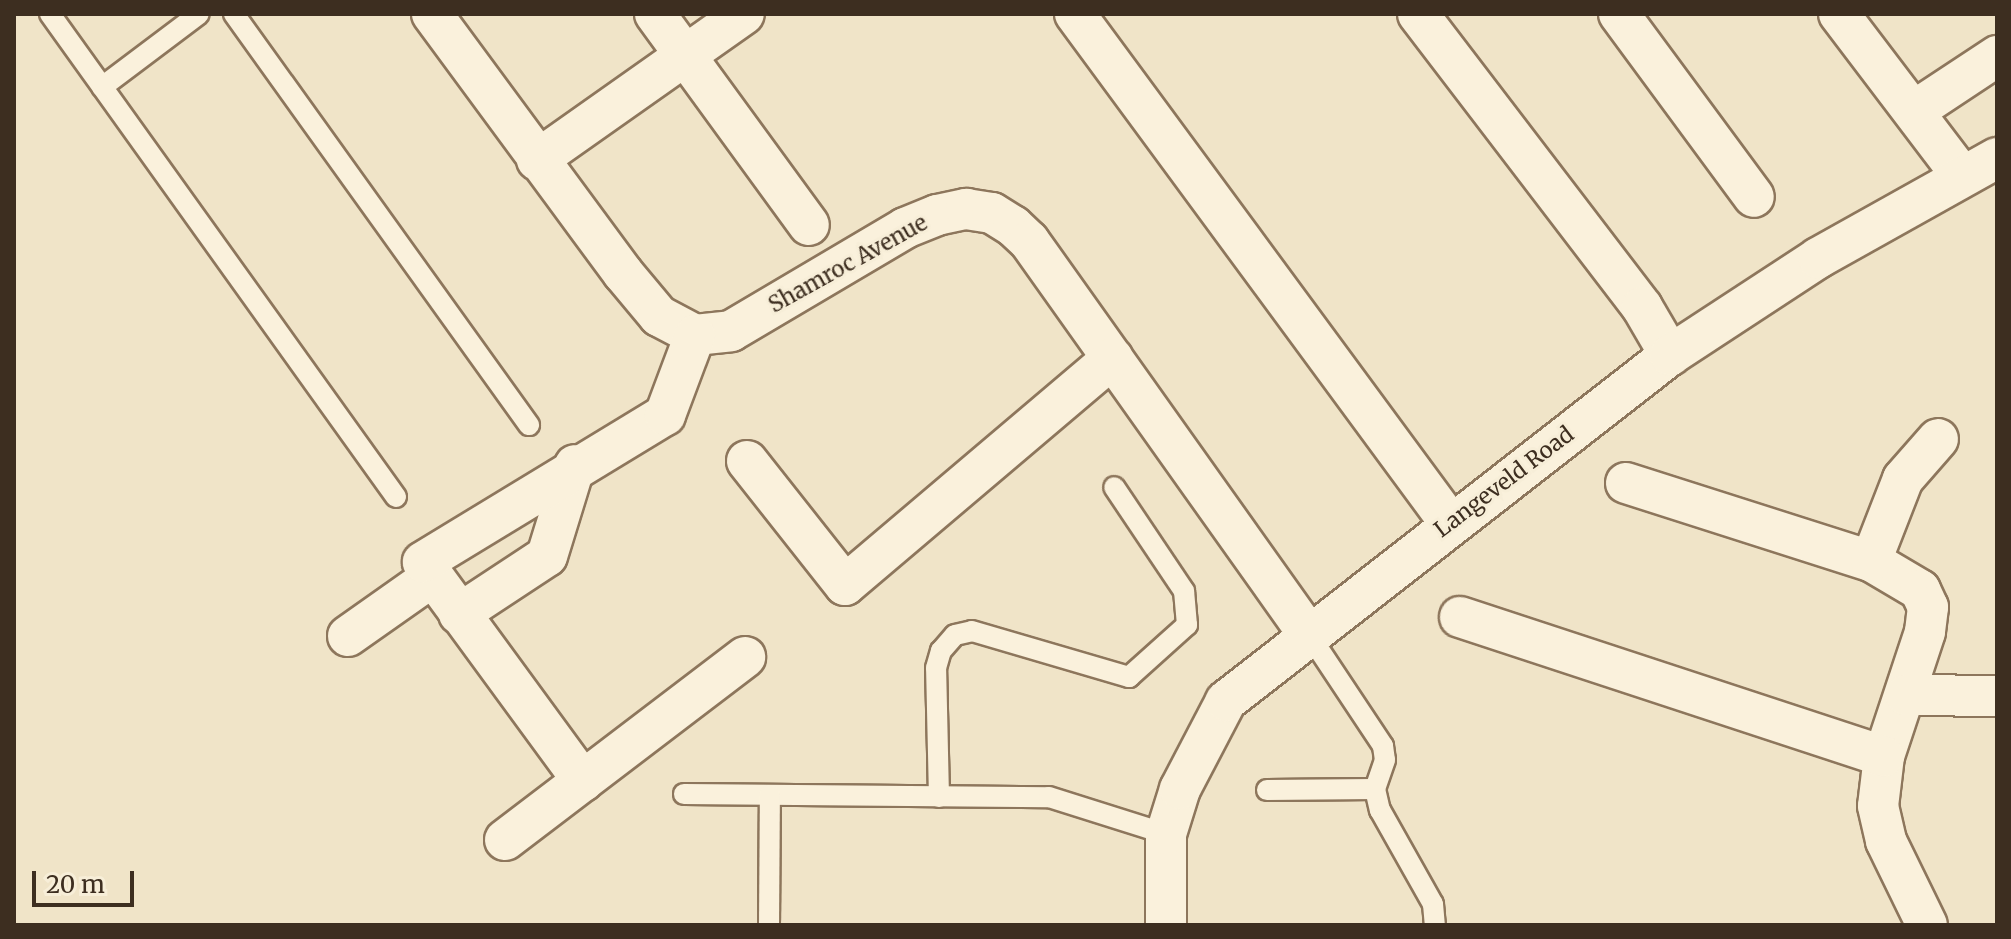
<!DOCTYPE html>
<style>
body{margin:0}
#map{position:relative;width:2011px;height:939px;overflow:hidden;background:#f0e4c8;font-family:Merriweather,serif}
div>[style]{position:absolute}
.roads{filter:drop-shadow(2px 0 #8d765c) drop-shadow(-2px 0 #8d765c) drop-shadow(0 2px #8d765c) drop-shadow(0 -2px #8d765c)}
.service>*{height:20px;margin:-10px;padding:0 10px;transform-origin:10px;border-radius:10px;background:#faf1dc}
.minor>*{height:40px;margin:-20px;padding:0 20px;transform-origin:20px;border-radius:20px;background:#faf1dc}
span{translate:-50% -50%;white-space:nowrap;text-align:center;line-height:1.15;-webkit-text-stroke:6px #f7eed8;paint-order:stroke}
.street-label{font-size:22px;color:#3d2e20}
.frame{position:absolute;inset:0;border:16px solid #3d2e20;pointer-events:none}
.scale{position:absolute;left:32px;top:871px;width:102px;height:36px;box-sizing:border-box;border:4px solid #3d2e20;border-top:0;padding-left:10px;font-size:24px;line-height:28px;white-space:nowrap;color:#3d2e20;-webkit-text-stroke:6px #f7eed8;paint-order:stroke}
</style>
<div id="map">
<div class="roads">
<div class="service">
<div style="left:50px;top:14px;width:594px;rotate:54.38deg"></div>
<div style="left:234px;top:14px;width:506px;rotate:54.33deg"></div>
<div style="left:102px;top:87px;width:121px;rotate:-37deg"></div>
<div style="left:1308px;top:633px;width:136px;rotate:56.4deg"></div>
<div style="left:1383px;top:746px;width:14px;rotate:82deg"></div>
<div style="left:1385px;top:760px;width:31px;rotate:109deg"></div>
<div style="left:1375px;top:789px;width:22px;rotate:77deg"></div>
<div style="left:1380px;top:810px;width:108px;rotate:60.6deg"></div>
<div style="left:1433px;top:904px;width:21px;rotate:85deg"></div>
<div style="left:1267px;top:790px;width:108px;rotate:-0.5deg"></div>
<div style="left:684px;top:794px;width:365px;rotate:0.5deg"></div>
<div style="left:1049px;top:797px;width:123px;rotate:17.5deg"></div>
<div style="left:939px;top:797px;width:129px;rotate:-91.3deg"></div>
<div style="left:936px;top:668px;width:18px;rotate:-74deg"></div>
<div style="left:941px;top:651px;width:21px;rotate:-49deg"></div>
<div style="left:955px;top:635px;width:17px;rotate:-13deg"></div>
<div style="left:972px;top:631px;width:164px;rotate:16.3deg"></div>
<div style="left:1129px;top:677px;width:78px;rotate:-41.9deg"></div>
<div style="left:1187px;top:625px;width:34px;rotate:-95deg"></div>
<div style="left:1184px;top:591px;width:125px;rotate:-123.9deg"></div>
<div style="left:769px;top:925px;width:130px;rotate:-89.6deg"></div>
</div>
<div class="minor">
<div style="left:432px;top:14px;width:322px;rotate:53.6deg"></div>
<div style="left:623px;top:273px;width:56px;rotate:50.1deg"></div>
<div style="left:659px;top:316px;width:41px;rotate:27.8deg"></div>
<div style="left:695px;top:335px;width:36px;rotate:-6deg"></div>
<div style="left:731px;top:331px;width:202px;rotate:-30.6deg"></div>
<div style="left:905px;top:228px;width:35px;rotate:-22deg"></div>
<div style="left:937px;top:215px;width:30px;rotate:-12deg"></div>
<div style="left:966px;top:209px;width:26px;rotate:9deg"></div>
<div style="left:992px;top:213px;width:25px;rotate:32deg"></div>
<div style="left:1013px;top:226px;width:22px;rotate:43deg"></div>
<div style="left:1029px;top:241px;width:481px;rotate:54.6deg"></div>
<div style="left:655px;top:14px;width:261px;rotate:53.9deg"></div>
<div style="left:1075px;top:14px;width:632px;rotate:53.62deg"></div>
<div style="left:1418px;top:14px;width:369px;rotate:52.6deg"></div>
<div style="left:1642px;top:307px;width:56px;rotate:59.7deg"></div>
<div style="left:1619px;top:14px;width:227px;rotate:53.6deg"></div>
<div style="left:1839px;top:14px;width:203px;rotate:52.8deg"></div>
<div style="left:1914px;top:111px;width:100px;rotate:-33.5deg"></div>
<div style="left:537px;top:160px;width:253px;rotate:-35.2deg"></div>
<div style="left:747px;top:461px;width:158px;rotate:51.7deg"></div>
<div style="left:845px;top:585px;width:351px;rotate:-40.3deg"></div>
<div style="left:1626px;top:483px;width:257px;rotate:17.7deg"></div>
<div style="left:1871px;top:561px;width:57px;rotate:30.6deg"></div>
<div style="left:1920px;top:590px;width:19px;rotate:65deg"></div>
<div style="left:1928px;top:607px;width:25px;rotate:97deg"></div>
<div style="left:1925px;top:632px;width:131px;rotate:108.3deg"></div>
<div style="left:1884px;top:756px;width:50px;rotate:96.8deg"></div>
<div style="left:1878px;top:806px;width:36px;rotate:77deg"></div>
<div style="left:1886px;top:841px;width:93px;rotate:64deg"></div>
<div style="left:1871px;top:561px;width:88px;rotate:-68.7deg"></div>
<div style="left:1903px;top:479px;width:53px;rotate:-48.8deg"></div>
<div style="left:459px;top:614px;width:105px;rotate:-33.4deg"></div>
<div style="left:547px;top:556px;width:95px;rotate:-72.9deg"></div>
<div style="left:1460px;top:617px;width:446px;rotate:18.2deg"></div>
<div style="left:348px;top:636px;width:104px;rotate:-35.2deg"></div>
<div style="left:1906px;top:695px;width:91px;rotate:0.6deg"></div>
<div style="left:583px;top:781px;width:271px;rotate:-126.2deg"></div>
<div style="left:423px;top:562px;width:283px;rotate:-31.3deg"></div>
<div style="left:665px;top:415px;width:85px;rotate:-69.4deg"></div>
<div style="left:505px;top:840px;width:302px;rotate:-37.3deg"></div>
<div style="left:1166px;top:925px;width:91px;rotate:-90deg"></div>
<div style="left:1166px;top:834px;width:47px;rotate:-72.7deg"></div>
<div style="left:1180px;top:789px;width:99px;rotate:-62.4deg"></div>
<div style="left:1226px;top:701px;width:563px;rotate:-37.93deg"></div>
<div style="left:1670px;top:355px;width:177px;rotate:-33.2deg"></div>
<div style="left:1818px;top:258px;width:205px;rotate:-29.2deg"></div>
</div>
</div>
<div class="street-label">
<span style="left:848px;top:264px;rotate:-29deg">Shamroc Avenue</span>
<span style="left:1504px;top:482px;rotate:-37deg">Langeveld Road</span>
</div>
<div class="frame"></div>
<div class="scale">20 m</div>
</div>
